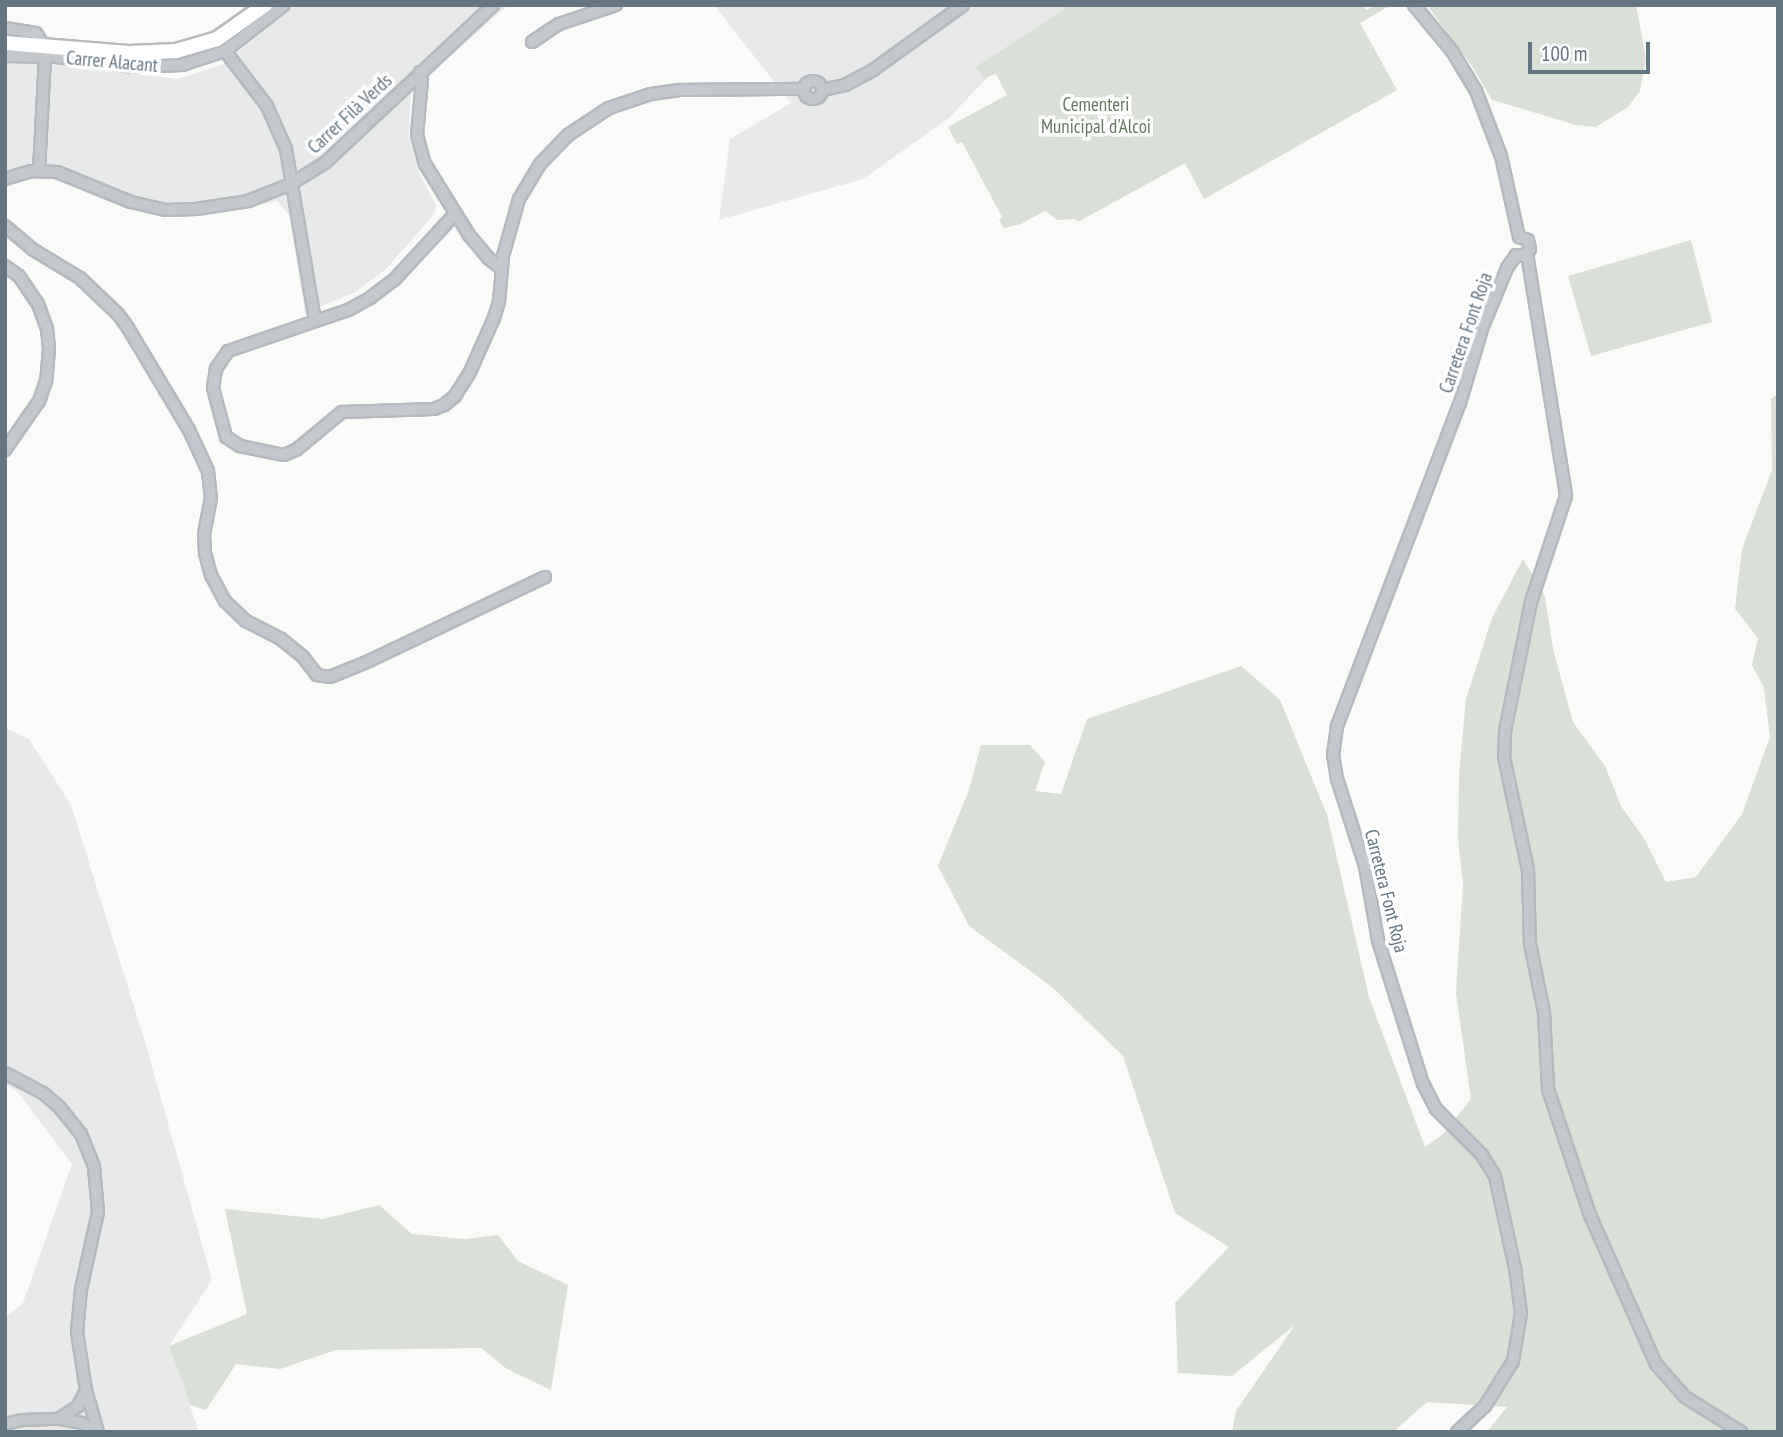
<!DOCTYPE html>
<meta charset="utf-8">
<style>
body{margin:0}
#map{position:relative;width:1783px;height:1437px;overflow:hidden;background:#fafaf8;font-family:"PT Sans Narrow",sans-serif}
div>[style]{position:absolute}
.built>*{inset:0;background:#e8e9e9}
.green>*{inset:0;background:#dadfd7}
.roads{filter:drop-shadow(2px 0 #b5babe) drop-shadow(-2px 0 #b5babe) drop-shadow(0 2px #b5babe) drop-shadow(0 -2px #b5babe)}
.minor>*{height:10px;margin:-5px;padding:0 5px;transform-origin:5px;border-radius:5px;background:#c3c8cc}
.minor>.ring{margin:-5px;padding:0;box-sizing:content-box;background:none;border:10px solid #c3c8cc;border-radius:50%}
.major>*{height:14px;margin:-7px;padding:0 7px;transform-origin:7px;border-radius:7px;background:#fff}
span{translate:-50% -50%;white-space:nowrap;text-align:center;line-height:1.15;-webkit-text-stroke:7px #fff;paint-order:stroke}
.street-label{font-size:19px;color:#657683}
.park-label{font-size:19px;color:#687a64}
.frame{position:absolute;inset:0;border:7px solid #657683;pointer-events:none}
.scale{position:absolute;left:1528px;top:42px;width:122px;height:32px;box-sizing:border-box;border:4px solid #657683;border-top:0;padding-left:9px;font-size:21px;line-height:24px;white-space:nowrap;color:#657683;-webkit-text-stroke:5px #fff;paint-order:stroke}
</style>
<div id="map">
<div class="built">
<div style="clip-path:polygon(296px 5px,508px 5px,411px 91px,409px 138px,419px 173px,436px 205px,435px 213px,387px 268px,354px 293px,305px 313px,289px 215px,277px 201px,222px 213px,175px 216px,127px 208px,50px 177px,5px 183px,5px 63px,52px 64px,177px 79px,222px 65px)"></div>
<div style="clip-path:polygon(714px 5px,1087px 5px,1003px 61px,949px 118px,863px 179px,719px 220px,730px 139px,791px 103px)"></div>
<div style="clip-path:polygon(5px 728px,29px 739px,71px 805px,146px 1045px,212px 1280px,169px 1346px,199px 1432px,5px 1432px,5px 1318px,23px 1303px,72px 1164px,17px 1091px,5px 1083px)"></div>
</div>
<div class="green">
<div style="clip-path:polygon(1071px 5px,1361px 5px,1367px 10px,1375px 5px,1391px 5px,1360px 23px,1397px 90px,1204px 199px,1185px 163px,1078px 222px,1075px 219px,1058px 220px,1045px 211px,1021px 224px,1004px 228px,999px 220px,1002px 217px,962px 142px,957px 144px,948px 127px,1007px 95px,996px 74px,984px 78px,976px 67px)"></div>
<div style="clip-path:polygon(1427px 5px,1636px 5px,1646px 59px,1640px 91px,1628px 107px,1596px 127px,1576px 125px,1492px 100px,1472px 66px)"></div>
<div style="clip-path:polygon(1691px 240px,1712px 322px,1591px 356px,1568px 276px)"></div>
<div style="clip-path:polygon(1778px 394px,1778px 1432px,1487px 1432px,1507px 1407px,1427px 1402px,1393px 1432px,1232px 1432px,1236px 1411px,1295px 1325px,1232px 1376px,1178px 1373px,1175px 1303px,1229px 1247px,1175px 1213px,1123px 1056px,1052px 987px,969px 926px,938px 866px,969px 790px,981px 745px,1030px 745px,1045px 762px,1035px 791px,1061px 794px,1087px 719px,1241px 666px,1280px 700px,1327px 815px,1369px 997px,1425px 1147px,1442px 1135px,1471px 1099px,1456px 993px,1463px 884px,1458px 839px,1459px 774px,1466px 699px,1492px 618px,1523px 559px,1545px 596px,1553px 649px,1573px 722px,1605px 766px,1621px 806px,1645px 840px,1666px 882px,1696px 877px,1742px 814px,1770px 737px,1764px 688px,1752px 665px,1758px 638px,1735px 609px,1742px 549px,1772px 470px,1771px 399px)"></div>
<div style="clip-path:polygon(379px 1205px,412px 1234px,465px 1239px,498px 1235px,518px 1261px,568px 1285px,551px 1390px,507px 1369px,481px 1348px,336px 1350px,280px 1369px,236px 1364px,206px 1410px,190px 1405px,169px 1346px,247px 1314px,225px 1209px,323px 1219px)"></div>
</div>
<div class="roads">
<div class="minor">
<div style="left:1414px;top:5px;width:60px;rotate:50.4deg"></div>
<div style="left:1452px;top:51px;width:47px;rotate:59deg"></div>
<div style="left:1476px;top:91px;width:70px;rotate:69deg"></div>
<div style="left:1501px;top:156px;width:83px;rotate:77.5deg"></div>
<div style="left:5px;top:28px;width:31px;rotate:9deg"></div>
<div style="left:36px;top:33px;width:13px;rotate:58deg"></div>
<div style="left:532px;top:42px;width:32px;rotate:-34deg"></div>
<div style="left:559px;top:24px;width:60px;rotate:-18.4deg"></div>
<div style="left:225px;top:51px;width:69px;rotate:52.6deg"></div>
<div style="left:267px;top:106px;width:47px;rotate:66.2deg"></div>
<div style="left:286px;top:149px;width:173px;rotate:80.4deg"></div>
<div style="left:5px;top:56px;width:51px;rotate:1.1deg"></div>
<div style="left:56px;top:57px;width:78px;rotate:7.4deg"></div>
<div style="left:133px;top:67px;width:49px;rotate:-2.3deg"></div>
<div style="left:182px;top:65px;width:45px;rotate:-18deg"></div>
<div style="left:225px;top:51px;width:75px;rotate:-37.9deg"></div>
<div style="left:420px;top:72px;width:8px;rotate:76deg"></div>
<div style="left:422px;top:80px;width:55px;rotate:95.2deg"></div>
<div style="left:417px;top:135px;width:30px;rotate:75deg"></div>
<div style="left:425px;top:164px;width:84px;rotate:58.2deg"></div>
<div style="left:469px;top:235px;width:30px;rotate:50deg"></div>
<div style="left:488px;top:258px;width:16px;rotate:38deg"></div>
<div class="ring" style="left:804px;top:81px;width:8px;height:8px"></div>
<div style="left:822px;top:90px;width:24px;rotate:-12deg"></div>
<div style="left:845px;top:85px;width:32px;rotate:-28deg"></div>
<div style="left:873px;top:70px;width:111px;rotate:-35.8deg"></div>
<div style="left:39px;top:171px;width:115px;rotate:-87deg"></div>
<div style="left:5px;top:179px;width:27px;rotate:-17deg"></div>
<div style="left:31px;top:171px;width:26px;rotate:2deg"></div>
<div style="left:57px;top:172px;width:80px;rotate:22.1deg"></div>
<div style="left:131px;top:202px;width:36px;rotate:13deg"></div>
<div style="left:166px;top:210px;width:30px;rotate:-2deg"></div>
<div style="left:196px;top:209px;width:53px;rotate:-8.7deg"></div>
<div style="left:248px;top:201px;width:46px;rotate:-21.6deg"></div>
<div style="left:291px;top:184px;width:40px;rotate:-32deg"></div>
<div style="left:325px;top:163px;width:231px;rotate:-43.2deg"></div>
<div style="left:455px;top:214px;width:88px;rotate:132.7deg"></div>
<div style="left:395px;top:279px;width:31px;rotate:143deg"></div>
<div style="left:370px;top:298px;width:25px;rotate:151deg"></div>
<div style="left:348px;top:310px;width:127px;rotate:161.1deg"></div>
<div style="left:228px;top:351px;width:22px;rotate:124deg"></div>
<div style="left:216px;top:369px;width:19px;rotate:99deg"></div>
<div style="left:213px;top:388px;width:51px;rotate:75.1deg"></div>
<div style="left:226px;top:437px;width:17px;rotate:33deg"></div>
<div style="left:240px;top:446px;width:45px;rotate:11.6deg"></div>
<div style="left:284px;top:455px;width:13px;rotate:-23deg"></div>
<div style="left:296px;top:450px;width:60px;rotate:-39.6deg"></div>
<div style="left:342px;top:412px;width:92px;rotate:-1.9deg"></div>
<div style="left:434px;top:409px;width:11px;rotate:-22deg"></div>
<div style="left:444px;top:405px;width:14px;rotate:-39deg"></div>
<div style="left:455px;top:396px;width:26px;rotate:-58deg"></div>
<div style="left:469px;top:374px;width:61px;rotate:-65.9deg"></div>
<div style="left:494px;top:318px;width:17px;rotate:-73deg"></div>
<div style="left:499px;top:302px;width:46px;rotate:-85deg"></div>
<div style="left:503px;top:256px;width:59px;rotate:-74.3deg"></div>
<div style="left:519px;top:199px;width:41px;rotate:-59deg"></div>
<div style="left:540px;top:164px;width:40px;rotate:-46deg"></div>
<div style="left:568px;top:135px;width:49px;rotate:-33.4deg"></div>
<div style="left:609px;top:108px;width:44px;rotate:-18.4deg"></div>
<div style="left:651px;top:94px;width:27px;rotate:-8deg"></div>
<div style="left:678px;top:90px;width:126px;rotate:-0.5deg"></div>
<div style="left:5px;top:226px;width:35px;rotate:40deg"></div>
<div style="left:32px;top:249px;width:56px;rotate:31.1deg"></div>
<div style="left:80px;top:278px;width:52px;rotate:43.5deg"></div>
<div style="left:118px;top:314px;width:17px;rotate:54deg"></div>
<div style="left:128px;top:328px;width:119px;rotate:59.1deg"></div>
<div style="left:189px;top:430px;width:45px;rotate:65.1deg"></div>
<div style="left:208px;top:471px;width:27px;rotate:84deg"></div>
<div style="left:211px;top:498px;width:37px;rotate:101deg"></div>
<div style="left:204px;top:534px;width:19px;rotate:87deg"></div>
<div style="left:205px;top:553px;width:23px;rotate:75deg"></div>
<div style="left:211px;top:575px;width:30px;rotate:62deg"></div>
<div style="left:225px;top:601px;width:29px;rotate:44deg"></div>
<div style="left:246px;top:621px;width:39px;rotate:27deg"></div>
<div style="left:281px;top:639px;width:28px;rotate:39deg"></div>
<div style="left:303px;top:657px;width:23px;rotate:52deg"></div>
<div style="left:317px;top:675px;width:13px;rotate:9deg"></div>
<div style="left:330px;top:677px;width:42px;rotate:-22.3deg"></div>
<div style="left:369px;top:661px;width:195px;rotate:-25.5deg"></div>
<div style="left:1527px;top:254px;width:245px;rotate:80.8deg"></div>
<div style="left:1566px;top:496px;width:112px;rotate:108.3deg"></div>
<div style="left:1531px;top:602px;width:132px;rotate:101.4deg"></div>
<div style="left:1505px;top:731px;width:26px;rotate:92deg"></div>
<div style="left:1504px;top:757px;width:116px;rotate:78deg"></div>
<div style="left:1528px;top:870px;width:74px;rotate:88.5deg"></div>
<div style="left:1530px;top:944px;width:69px;rotate:78.4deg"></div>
<div style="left:1544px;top:1012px;width:77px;rotate:87deg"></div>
<div style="left:1548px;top:1089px;width:133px;rotate:71.6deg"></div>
<div style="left:1590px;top:1215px;width:163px;rotate:66.1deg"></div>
<div style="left:1656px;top:1364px;width:44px;rotate:48.7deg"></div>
<div style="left:1685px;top:1397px;width:66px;rotate:32deg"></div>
<div style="left:5px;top:266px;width:17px;rotate:36deg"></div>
<div style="left:19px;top:276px;width:34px;rotate:56deg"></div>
<div style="left:38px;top:304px;width:27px;rotate:70deg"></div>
<div style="left:47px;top:329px;width:20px;rotate:84deg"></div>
<div style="left:49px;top:349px;width:32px;rotate:95deg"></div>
<div style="left:46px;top:381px;width:21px;rotate:109deg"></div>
<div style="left:39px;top:401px;width:60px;rotate:124.8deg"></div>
<div style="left:5px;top:1073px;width:43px;rotate:27.8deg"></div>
<div style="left:43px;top:1093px;width:23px;rotate:41deg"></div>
<div style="left:60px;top:1108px;width:33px;rotate:51deg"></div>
<div style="left:81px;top:1134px;width:35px;rotate:68deg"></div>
<div style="left:94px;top:1167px;width:45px;rotate:84.9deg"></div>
<div style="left:98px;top:1212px;width:79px;rotate:102.4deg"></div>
<div style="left:81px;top:1289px;width:43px;rotate:95.3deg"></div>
<div style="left:77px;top:1332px;width:59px;rotate:81.2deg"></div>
<div style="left:86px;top:1390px;width:44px;rotate:74.1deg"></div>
<div style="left:60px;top:1419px;width:22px;rotate:10deg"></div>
<div style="left:82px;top:1423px;width:17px;rotate:31deg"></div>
<div style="left:5px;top:1424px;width:18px;rotate:-13deg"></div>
<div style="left:23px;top:1420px;width:36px;rotate:-2deg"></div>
<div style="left:59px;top:1419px;width:23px;rotate:-34deg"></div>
<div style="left:78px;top:1406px;width:18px;rotate:-63deg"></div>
<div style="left:1457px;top:1432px;width:38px;rotate:-43deg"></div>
<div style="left:1485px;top:1406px;width:53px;rotate:-58.1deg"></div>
<div style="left:1513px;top:1361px;width:49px;rotate:-80.5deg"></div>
<div style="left:1521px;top:1313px;width:45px;rotate:-97.6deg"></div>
<div style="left:1515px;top:1268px;width:94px;rotate:-102.3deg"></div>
<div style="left:1495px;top:1176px;width:25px;rotate:-122deg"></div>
<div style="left:1482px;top:1155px;width:65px;rotate:-135deg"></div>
<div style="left:1436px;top:1109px;width:28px;rotate:-117deg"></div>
<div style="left:1423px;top:1084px;width:151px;rotate:-107.4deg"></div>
<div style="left:1378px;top:940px;width:75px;rotate:-100deg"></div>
<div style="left:1365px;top:866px;width:91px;rotate:-107.8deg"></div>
<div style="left:1337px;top:779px;width:24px;rotate:-99deg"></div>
<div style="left:1333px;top:755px;width:29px;rotate:-82deg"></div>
<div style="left:1337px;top:726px;width:346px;rotate:-69.2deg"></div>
<div style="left:1460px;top:403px;width:80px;rotate:-73.4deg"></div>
<div style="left:1483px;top:326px;width:63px;rotate:-67.5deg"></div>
<div style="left:1507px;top:268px;width:16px;rotate:-55deg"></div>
<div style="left:1516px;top:255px;width:8px;rotate:7deg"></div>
<div style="left:1524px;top:256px;width:9px;rotate:-49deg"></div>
<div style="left:1530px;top:249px;width:9px;rotate:-103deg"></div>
<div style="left:1528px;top:240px;width:9px;rotate:-162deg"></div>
</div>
<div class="major">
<div style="left:5px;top:43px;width:124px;rotate:4.6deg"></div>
<div style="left:129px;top:53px;width:47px;rotate:-2.4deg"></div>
<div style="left:176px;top:51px;width:43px;rotate:-16.3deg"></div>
<div style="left:217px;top:39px;width:59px;rotate:-35.3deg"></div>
</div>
</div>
<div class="street-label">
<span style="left:112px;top:62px;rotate:5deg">Carrer Alacant</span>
<span style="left:350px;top:114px;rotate:-43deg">Carrer Filà Verds</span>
<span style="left:1466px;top:333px;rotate:-71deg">Carretera Font Roja</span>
<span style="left:1386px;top:891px;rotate:76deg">Carretera Font Roja</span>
</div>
<div class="park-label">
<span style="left:1096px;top:116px">Cementeri<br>Municipal d'Alcoi</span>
</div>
<div class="frame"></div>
<div class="scale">100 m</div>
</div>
